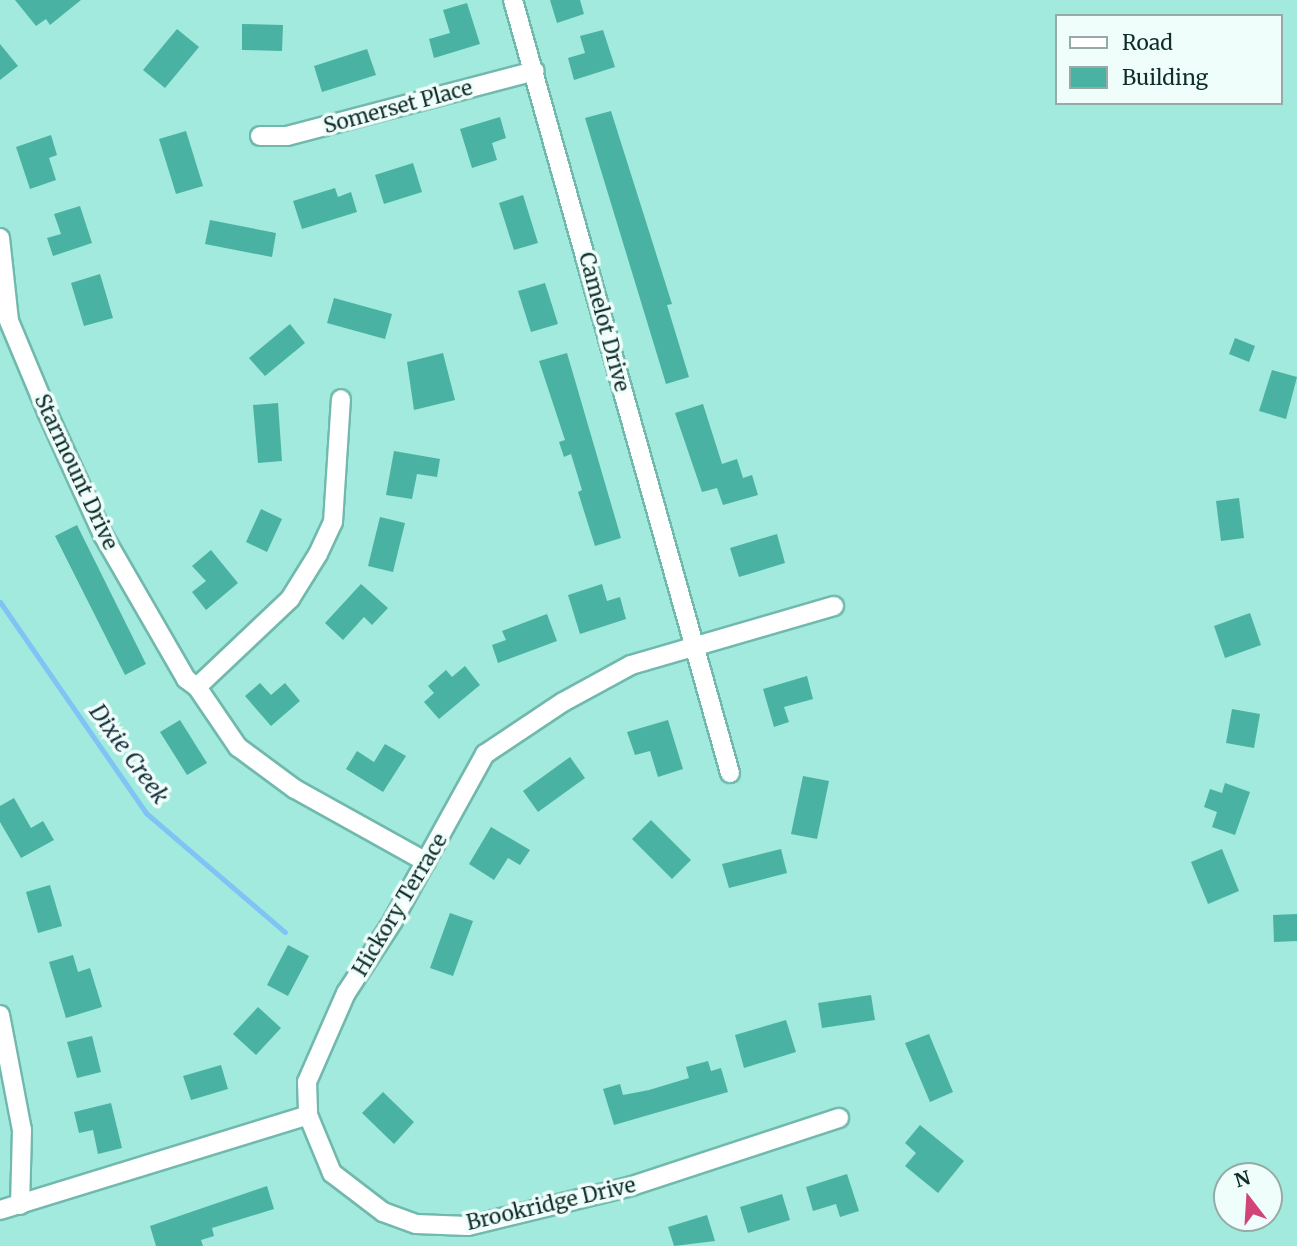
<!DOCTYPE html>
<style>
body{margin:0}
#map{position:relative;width:1297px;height:1246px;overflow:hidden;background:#a1eadd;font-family:Merriweather,serif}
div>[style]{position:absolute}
.stream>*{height:5px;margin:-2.5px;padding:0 2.5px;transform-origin:2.5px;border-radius:2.5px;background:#80c3f5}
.building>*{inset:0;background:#4ab2a2}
.roads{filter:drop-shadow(2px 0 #71b9ad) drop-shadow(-2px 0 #71b9ad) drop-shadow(0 2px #71b9ad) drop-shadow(0 -2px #71b9ad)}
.street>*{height:18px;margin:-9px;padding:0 9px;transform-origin:9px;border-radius:9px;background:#fff}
span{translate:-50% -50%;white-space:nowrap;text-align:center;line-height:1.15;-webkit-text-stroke:7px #f0fefb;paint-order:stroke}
.street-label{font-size:21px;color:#0f2e2a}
.water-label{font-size:23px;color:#182d3c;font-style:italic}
.legend{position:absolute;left:1055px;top:14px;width:228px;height:91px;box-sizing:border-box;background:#f0fefb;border:2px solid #96aba7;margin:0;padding:9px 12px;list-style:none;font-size:21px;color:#0f2e2a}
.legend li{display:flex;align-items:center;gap:14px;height:35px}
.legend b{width:35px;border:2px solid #96aba7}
.north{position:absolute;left:1213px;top:1162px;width:70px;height:70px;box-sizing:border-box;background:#f0fefb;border:2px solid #96aba7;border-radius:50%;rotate:343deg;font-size:19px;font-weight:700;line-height:28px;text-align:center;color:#0f2e2a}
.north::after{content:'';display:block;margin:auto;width:24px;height:32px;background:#d04477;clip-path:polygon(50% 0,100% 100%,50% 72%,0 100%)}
</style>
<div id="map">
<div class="stream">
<div style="left:0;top:602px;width:257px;rotate:55.3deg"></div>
<div style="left:146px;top:813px;width:183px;rotate:40.6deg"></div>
</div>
<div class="building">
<div style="clip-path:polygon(15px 0,81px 0,50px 25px,46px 19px,36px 26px)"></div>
<div style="clip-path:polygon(550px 0,580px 0,584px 14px,557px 23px)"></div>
<div style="clip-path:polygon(467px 3px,480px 44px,434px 58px,429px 39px,450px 33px,443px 10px)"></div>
<div style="clip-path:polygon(242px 24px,283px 25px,282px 51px,242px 50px)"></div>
<div style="clip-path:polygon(177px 29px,199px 47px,165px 88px,143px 70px)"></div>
<div style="clip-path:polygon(603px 30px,615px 67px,574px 80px,568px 58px,585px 53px,580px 36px)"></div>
<div style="clip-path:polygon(0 44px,18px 66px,0 80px)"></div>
<div style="clip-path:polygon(367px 49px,376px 75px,322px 92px,314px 66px)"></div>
<div style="clip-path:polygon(611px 111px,672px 304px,667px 305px,689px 377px,666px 384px,585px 118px)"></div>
<div style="clip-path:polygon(500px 117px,506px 138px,492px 143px,497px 160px,472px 168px,460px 129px)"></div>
<div style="clip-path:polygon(186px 131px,203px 186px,176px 194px,159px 139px)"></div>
<div style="clip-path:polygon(51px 135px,57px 155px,49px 158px,56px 180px,30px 189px,16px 147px)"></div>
<div style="clip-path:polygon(413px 163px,422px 192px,384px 204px,375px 175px)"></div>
<div style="clip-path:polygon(335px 188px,338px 197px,351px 192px,357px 212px,302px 229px,293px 201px)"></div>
<div style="clip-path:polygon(523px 195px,538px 243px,514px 250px,499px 203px)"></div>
<div style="clip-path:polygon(80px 206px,92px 243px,53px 256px,47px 238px,61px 234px,54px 214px)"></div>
<div style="clip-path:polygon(210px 220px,276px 233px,272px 257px,205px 244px)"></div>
<div style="clip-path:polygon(100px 274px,113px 318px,84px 326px,71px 283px)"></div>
<div style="clip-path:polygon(545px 283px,558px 324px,531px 332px,518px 291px)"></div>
<div style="clip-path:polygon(334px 298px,392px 314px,385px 339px,327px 323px)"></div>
<div style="clip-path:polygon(290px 324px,305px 343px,265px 376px,249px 358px)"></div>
<div style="clip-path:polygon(1235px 338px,1255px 346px,1249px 362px,1229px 354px)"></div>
<div style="clip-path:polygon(443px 353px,455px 400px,414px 410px,407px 362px)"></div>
<div style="clip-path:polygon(567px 353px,621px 538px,595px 546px,578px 492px,582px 490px,571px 454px,564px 457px,559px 442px,565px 440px,539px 361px)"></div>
<div style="clip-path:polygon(1272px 370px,1297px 377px,1286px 419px,1259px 411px)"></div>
<div style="clip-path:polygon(278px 403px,282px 461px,258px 463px,253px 405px)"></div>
<div style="clip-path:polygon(703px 404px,722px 464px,737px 459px,743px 478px,752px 475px,758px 495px,723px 505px,717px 488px,702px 492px,675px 413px)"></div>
<div style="clip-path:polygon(394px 451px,440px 459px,437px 477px,417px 474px,412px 499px,386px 495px)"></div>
<div style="clip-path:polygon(1239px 498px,1244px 538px,1221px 541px,1216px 501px)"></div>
<div style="clip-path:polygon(261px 509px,282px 519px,267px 552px,246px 542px)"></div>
<div style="clip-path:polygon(380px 517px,405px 523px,393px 572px,368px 566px)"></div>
<div style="clip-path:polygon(77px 525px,146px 664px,125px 675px,55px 536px)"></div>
<div style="clip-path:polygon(777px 534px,785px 563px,739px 577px,730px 548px)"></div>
<div style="clip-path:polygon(211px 550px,238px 583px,206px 610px,192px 592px,206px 581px,192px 566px)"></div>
<div style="clip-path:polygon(361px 584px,388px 608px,372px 625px,364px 617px,343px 640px,325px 623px)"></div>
<div style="clip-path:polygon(602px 584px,607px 601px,620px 597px,626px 619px,580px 634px,568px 595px)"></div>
<div style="clip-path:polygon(1250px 613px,1261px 645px,1225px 658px,1214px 626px)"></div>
<div style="clip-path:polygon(547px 614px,557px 641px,498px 663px,492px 645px,506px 640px,502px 631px)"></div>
<div style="clip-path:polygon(465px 666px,480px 685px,439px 719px,424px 702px,434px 693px,428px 686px,446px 670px,452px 677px)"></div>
<div style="clip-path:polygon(807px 676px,813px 699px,784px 707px,789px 722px,774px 727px,763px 689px)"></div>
<div style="clip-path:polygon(260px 683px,271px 695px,285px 683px,300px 701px,271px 726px,245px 696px)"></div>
<div style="clip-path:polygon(1232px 709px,1260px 714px,1254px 748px,1226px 743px)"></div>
<div style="clip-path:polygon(180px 720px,207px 763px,187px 775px,160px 732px)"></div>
<div style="clip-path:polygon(668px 720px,683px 769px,658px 777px,650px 751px,635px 755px,627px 732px)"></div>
<div style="clip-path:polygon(385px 744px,406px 756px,383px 792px,346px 769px,357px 751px,374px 762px)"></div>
<div style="clip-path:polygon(570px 757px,585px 778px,538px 812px,523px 791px)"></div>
<div style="clip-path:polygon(803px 776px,829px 781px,817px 839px,791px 834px)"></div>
<div style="clip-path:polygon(1225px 783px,1250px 792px,1235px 835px,1212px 827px,1217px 812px,1204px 807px,1210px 789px,1222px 793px)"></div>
<div style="clip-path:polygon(14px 798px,31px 828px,43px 821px,54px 840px,21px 858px,0 822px,0 806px)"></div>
<div style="clip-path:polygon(651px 820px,691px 860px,672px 879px,632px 839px)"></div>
<div style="clip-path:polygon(491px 827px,530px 850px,520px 865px,508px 858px,494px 880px,469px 864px)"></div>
<div style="clip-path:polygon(781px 849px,787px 873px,729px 888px,722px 864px)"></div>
<div style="clip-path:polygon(1222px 849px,1239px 891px,1208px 904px,1191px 862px)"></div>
<div style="clip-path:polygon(50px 885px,62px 926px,38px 933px,26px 892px)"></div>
<div style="clip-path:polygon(450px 913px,473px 921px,453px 976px,430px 968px)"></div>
<div style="clip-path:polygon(1297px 914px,1297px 941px,1274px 942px,1273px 915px)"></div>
<div style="clip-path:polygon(288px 945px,309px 956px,288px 996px,267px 985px)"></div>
<div style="clip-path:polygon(73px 955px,78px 972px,90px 968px,102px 1007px,66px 1018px,49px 962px)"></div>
<div style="clip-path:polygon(871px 995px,875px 1020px,822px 1028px,818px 1003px)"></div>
<div style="clip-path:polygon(258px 1007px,281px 1028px,256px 1055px,233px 1034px)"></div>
<div style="clip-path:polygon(786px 1020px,796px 1052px,744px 1068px,735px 1035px)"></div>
<div style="clip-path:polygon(929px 1034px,953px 1092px,930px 1102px,905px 1043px)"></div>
<div style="clip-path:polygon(92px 1036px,101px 1072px,77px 1078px,67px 1042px)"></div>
<div style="clip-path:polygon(708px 1061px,711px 1071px,721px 1068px,728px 1092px,614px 1125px,603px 1089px,620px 1084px,623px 1095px,649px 1090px,689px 1078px,686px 1067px)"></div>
<div style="clip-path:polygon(221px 1065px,228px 1089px,191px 1100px,183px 1076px)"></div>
<div style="clip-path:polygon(383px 1092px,414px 1122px,394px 1144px,362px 1113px)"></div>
<div style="clip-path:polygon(111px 1103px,122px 1148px,98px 1154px,93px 1130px,79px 1133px,74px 1112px)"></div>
<div style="clip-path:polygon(920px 1125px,964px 1161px,938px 1193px,905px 1166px,916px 1153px,905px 1143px)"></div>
<div style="clip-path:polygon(847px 1174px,859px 1211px,840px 1217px,836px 1204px,813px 1211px,806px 1187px)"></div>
<div style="clip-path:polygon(267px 1186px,274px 1209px,212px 1228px,214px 1236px,201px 1240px,203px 1246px,156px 1246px,150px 1226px)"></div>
<div style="clip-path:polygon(782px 1194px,790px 1220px,748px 1233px,740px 1207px)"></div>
<div style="clip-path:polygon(707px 1215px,715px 1241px,674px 1246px,668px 1227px)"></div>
</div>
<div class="roads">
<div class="street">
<div style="left:513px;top:0;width:803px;rotate:74.32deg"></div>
<div style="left:260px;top:136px;width:27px"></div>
<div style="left:287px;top:136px;width:256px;rotate:-14.7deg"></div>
<div style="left:0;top:238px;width:83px;rotate:83.8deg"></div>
<div style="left:9px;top:321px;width:99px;rotate:67.3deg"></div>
<div style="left:47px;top:412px;width:135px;rotate:65.5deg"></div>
<div style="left:103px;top:535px;width:166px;rotate:60deg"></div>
<div style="left:186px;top:679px;width:14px;rotate:36deg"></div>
<div style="left:197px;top:687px;width:128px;rotate:-43.4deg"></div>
<div style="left:290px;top:599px;width:53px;rotate:-58.1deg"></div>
<div style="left:318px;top:554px;width:35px;rotate:-65deg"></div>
<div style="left:333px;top:522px;width:123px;rotate:-86.3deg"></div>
<div style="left:834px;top:606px;width:211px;rotate:163.8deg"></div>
<div style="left:631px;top:665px;width:77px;rotate:151.4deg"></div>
<div style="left:563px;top:702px;width:94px;rotate:146.3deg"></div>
<div style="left:485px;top:754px;width:191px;rotate:118.9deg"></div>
<div style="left:393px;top:921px;width:86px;rotate:123.1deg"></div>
<div style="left:346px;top:993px;width:97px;rotate:113.7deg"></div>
<div style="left:307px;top:1082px;width:33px;rotate:88deg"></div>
<div style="left:308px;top:1115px;width:63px;rotate:67.5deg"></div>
<div style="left:332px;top:1173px;width:64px;rotate:37.4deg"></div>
<div style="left:383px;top:1212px;width:35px;rotate:20deg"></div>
<div style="left:416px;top:1224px;width:52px;rotate:2.2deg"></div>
<div style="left:468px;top:1226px;width:169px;rotate:-13.7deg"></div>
<div style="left:632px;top:1186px;width:218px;rotate:-18.2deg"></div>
<div style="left:197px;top:687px;width:73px;rotate:55.7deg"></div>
<div style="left:238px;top:747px;width:71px;rotate:36.4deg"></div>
<div style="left:295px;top:789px;width:150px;rotate:29.1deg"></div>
<div style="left:0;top:1015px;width:117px;rotate:79.2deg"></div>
<div style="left:22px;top:1130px;width:75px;rotate:91.5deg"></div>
<div style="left:0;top:1210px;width:322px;rotate:-17.1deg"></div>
</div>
</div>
<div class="street-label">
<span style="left:398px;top:107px;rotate:-15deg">Somerset Place</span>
<span style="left:604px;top:322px;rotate:75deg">Camelot Drive</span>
<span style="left:76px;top:472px;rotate:65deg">Starmount Drive</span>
<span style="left:400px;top:905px;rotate:-59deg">Hickory Terrace</span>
<span style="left:551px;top:1204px;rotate:-13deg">Brookridge Drive</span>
</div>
<div class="water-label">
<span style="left:129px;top:754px;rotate:54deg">Dixie Creek</span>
</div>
<ul class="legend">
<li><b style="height:9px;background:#fff"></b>Road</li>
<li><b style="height:19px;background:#4ab2a2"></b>Building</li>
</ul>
<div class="north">N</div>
</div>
